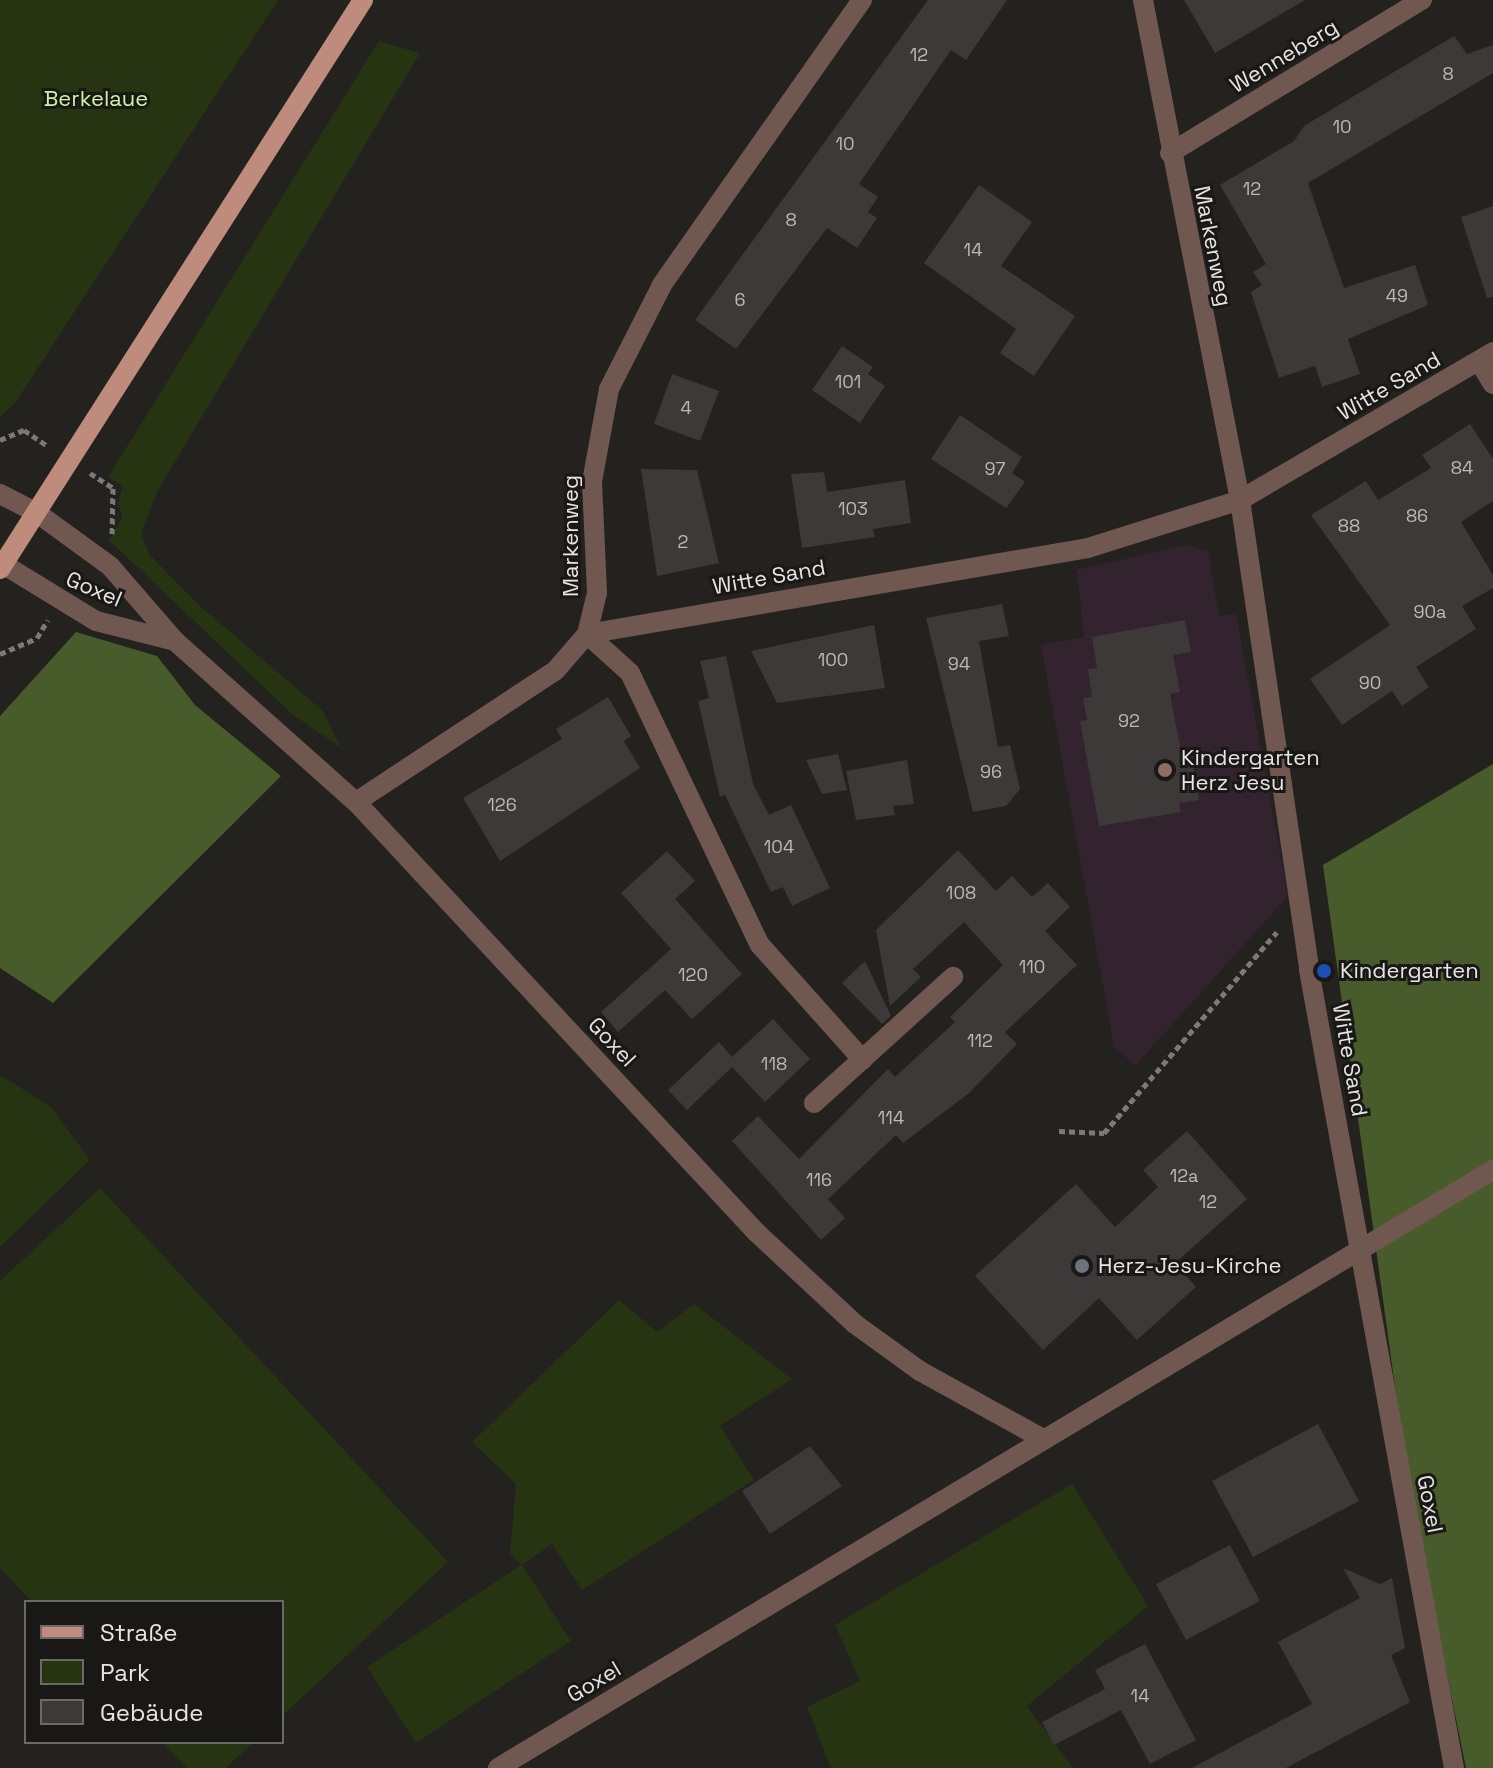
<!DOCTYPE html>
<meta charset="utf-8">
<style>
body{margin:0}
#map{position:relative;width:1493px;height:1768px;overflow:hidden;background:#23221f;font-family:"Space Grotesk",sans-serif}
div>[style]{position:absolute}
.education>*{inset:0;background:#33232e}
.green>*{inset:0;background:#263411}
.forest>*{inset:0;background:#475c2a}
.building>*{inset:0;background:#3c3938}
.path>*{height:5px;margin-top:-2.5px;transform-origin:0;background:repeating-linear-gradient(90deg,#7b7a78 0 6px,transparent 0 10px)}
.minor>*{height:20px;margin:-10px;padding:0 10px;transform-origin:10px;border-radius:10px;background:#705750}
.tertiary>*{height:20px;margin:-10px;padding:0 10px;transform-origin:10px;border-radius:10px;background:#705750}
.primary>*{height:20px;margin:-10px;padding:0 10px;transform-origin:10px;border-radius:10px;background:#bf8b7c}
.dots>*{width:22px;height:22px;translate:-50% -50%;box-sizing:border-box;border:4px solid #191816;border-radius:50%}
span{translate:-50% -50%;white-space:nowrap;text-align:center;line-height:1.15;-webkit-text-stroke:6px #191816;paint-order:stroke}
.number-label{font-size:18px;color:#bcbab9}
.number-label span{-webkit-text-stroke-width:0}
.street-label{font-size:22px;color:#e6e5e4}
.park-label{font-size:22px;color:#cef2a3}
.poi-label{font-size:22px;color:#e6e5e4}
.left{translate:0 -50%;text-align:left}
.legend{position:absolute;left:24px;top:1600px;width:260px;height:144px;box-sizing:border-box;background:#191816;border:2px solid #6b6a68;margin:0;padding:10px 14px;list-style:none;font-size:24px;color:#e6e5e4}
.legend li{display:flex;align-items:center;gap:16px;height:40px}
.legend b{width:40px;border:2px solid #6b6a68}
</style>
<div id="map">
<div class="education">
<div style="clip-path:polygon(1185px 545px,1208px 551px,1219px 616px,1236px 614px,1288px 896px,1135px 1066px,1114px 1046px,1041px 645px,1084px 637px,1077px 570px)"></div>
</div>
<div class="green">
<div style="clip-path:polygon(0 0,278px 0,15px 403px,0 417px)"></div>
<div style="clip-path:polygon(379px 41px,420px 53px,158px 490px,141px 533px,149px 554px,200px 606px,323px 711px,341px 748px,292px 714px,109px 540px,122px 518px,118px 502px,123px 486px,108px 477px)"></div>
<div style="clip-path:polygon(0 1075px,51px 1107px,90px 1160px,0 1247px)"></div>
<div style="clip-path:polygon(100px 1188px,448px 1562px,282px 1716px,282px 1602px,32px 1602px,0 1568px,0 1281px)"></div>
<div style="clip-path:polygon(619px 1300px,657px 1332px,694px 1304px,792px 1379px,720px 1426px,754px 1480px,582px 1590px,552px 1544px,522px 1565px,571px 1641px,416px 1743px,367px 1667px,521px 1565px,510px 1553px,516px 1484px,472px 1442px)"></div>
<div style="clip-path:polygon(1072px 1484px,1148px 1606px,1027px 1706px,1073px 1768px,831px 1768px,807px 1707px,860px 1681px,835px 1625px)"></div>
<div style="clip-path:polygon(162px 1742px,254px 1742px,226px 1768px,187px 1768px)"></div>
</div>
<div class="forest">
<div style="clip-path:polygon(76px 632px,157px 656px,195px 705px,281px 776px,53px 1003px,0 968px,0 716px)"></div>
<div style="clip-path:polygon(1493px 764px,1493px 1768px,1466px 1768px,1409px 1488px,1323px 865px)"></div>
</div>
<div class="building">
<div style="clip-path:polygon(928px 0,1007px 0,966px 60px,951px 50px,859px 184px,878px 197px,868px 212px,877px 218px,857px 248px,827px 228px,736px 349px,695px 320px)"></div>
<div style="clip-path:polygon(1184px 0,1305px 0,1215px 53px)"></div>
<div style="clip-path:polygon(1454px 36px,1467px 54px,1493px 45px,1493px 73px,1308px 183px,1344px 288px,1415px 265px,1428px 305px,1348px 339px,1360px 374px,1322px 387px,1315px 366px,1279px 378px,1251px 292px,1262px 285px,1253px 272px,1266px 264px,1220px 185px,1294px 141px,1304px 126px)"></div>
<div style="clip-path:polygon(979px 185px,1032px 222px,1001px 266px,1075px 316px,1034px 376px,1000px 353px,1016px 329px,924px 263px)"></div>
<div style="clip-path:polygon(1493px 206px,1493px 297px,1487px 298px,1461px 217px)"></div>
<div style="clip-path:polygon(842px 346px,873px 367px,868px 374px,885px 386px,860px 423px,812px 390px)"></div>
<div style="clip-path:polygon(672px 374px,719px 391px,700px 441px,654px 424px)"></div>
<div style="clip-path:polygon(960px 415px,1022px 457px,1012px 473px,1025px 482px,1006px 508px,931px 459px)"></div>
<div style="clip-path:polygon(1470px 424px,1493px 459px,1493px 501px,1461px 522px,1493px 575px,1493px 588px,1462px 606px,1476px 629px,1416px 667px,1429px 687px,1402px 706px,1392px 691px,1342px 725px,1310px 679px,1390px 625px,1311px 515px,1366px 481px,1378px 500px,1431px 468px,1422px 455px)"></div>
<div style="clip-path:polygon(641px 469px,697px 470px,719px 563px,657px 576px)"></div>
<div style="clip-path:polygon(824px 472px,827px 492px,905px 480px,911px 523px,873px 529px,875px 537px,802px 548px,791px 474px)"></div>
<div style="clip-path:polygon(1002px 604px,1009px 636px,979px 641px,998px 747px,1010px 745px,1020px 789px,1006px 806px,973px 812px,926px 618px)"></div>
<div style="clip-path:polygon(1185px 620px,1191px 652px,1173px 655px,1180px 692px,1170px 694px,1184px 767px,1193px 766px,1199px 800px,1179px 803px,1181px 812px,1099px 826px,1080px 721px,1087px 720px,1083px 698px,1092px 697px,1088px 669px,1097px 668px,1092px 637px)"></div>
<div style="clip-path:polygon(874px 625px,885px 688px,777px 703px,751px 651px)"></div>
<div style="clip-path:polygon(726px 656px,753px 784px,769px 815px,791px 805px,830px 888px,792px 906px,783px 887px,771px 892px,725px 795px,720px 797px,698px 701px,709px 698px,700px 661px)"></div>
<div style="clip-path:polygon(608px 697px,631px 736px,624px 741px,640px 768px,500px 861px,463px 798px,562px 739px,556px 729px)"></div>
<div style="clip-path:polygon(838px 754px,847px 790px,822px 794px,806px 760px)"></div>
<div style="clip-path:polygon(907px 760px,914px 804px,893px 806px,895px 815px,856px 820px,846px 771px)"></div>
<div style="clip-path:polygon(958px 850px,996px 891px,1012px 876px,1032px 897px,1048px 883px,1070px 907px,1045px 931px,1077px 965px,1005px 1032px,1017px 1044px,969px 1093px,903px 1143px,896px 1135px,828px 1199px,845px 1218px,821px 1240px,732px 1141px,758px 1116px,799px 1159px,888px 1069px,895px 1077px,955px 1022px,950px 1017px,1003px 965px,964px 922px,913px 969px,921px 977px,890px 1006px,876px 930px)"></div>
<div style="clip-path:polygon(667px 851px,695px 881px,675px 899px,742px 974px,692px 1019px,665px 990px,618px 1032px,601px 1012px,671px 949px,621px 893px)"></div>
<div style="clip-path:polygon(865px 961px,891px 1016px,882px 1024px,842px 983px)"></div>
<div style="clip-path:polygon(773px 1019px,810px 1059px,765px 1102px,732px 1067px,687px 1110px,668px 1090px,719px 1042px,732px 1057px)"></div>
<div style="clip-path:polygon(1187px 1131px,1247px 1199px,1175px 1263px,1196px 1287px,1137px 1340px,1099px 1298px,1043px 1350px,975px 1276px,1076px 1184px,1115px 1227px,1158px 1187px,1143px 1170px)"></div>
<div style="clip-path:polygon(1318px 1424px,1359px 1501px,1253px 1557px,1212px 1481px)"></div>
<div style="clip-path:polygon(810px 1446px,842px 1486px,770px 1534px,742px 1491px)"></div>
<div style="clip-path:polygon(1230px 1545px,1260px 1601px,1186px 1640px,1156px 1584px)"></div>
<div style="clip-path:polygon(1343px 1568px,1380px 1584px,1392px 1578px,1405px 1648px,1391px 1655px,1410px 1702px,1286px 1768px,1192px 1768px,1312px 1704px,1278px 1642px,1360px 1598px)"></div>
<div style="clip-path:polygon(1145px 1644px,1196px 1740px,1150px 1764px,1121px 1710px,1054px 1745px,1042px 1722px,1105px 1689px,1095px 1670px)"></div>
</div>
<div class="path">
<div style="left:0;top:440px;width:26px;rotate:-23deg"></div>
<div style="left:24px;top:430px;width:29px;rotate:34deg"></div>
<div style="left:90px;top:473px;width:27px;rotate:33deg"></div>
<div style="left:113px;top:488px;width:46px;rotate:91.2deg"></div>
<div style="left:0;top:654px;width:40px;rotate:-23.4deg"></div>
<div style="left:37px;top:638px;width:21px;rotate:-59deg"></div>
<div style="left:1059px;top:1131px;width:45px;rotate:2.5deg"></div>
<div style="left:1104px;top:1133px;width:265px;rotate:-49.3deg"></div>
</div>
<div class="minor">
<div style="left:862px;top:0;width:348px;rotate:125.1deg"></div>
<div style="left:662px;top:285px;width:117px;rotate:117deg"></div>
<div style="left:609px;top:389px;width:95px;rotate:100.4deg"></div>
<div style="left:592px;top:482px;width:111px;rotate:87.4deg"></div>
<div style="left:597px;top:593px;width:42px;rotate:103.7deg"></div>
<div style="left:587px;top:634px;width:58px;rotate:42.2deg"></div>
<div style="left:630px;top:673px;width:301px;rotate:64.5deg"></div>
<div style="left:760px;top:945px;width:154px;rotate:48.2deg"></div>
<div style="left:1143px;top:0;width:509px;rotate:79.02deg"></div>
<div style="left:1240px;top:500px;width:475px;rotate:81.6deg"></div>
<div style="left:1309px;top:970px;width:811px;rotate:79.7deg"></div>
<div style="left:1170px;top:153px;width:295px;rotate:-31.3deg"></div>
<div style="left:1479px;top:361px;width:27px;rotate:59deg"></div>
<div style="left:37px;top:513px;width:90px;rotate:36deg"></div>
<div style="left:110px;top:566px;width:99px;rotate:49.1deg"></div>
<div style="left:175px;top:641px;width:242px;rotate:41.7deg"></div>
<div style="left:356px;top:802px;width:587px;rotate:47.07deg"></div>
<div style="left:756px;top:1232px;width:135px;rotate:42.9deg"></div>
<div style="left:855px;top:1324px;width:80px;rotate:35.9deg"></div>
<div style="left:920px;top:1371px;width:141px;rotate:28.9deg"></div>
<div style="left:3px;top:564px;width:109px;rotate:31.5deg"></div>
<div style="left:96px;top:621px;width:81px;rotate:14.2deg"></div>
<div style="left:356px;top:802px;width:238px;rotate:-33.4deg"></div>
<div style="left:555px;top:671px;width:49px;rotate:-49.1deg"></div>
<div style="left:587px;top:634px;width:508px;rotate:-9.74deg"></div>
<div style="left:1088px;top:548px;width:159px;rotate:-17.5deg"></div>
<div style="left:1240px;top:500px;width:293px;rotate:-30.3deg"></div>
<div style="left:814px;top:1103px;width:188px;rotate:-42.2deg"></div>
<div style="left:498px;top:1768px;width:1161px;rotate:-31.01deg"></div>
</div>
<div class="tertiary">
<div style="left:0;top:494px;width:42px;rotate:27.2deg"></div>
</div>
<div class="primary">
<div style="left:0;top:569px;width:675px;rotate:-57.46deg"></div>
</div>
<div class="dots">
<div style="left:1165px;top:770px;background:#8d6e63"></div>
<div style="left:1324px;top:971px;background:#1a4fb4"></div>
<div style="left:1082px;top:1266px;background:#6b7280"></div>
</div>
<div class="number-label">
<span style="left:919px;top:55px">12</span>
<span style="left:1448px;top:74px">8</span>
<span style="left:1342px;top:127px">10</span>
<span style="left:845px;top:144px">10</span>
<span style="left:1252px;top:189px">12</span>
<span style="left:791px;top:220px">8</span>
<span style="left:973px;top:250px">14</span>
<span style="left:1397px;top:296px">49</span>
<span style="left:740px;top:300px">6</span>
<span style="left:848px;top:382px">101</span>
<span style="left:686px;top:408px">4</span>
<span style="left:1462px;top:468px">84</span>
<span style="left:995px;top:469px">97</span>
<span style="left:853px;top:509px">103</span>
<span style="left:1417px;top:516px">86</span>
<span style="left:1349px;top:526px">88</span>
<span style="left:683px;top:542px">2</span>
<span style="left:1430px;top:612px">90a</span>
<span style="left:833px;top:660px">100</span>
<span style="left:959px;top:664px">94</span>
<span style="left:1370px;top:683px">90</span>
<span style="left:1129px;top:721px">92</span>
<span style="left:991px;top:772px">96</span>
<span style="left:502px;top:805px">126</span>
<span style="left:779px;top:847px">104</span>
<span style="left:961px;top:893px">108</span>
<span style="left:1032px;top:967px">110</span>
<span style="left:693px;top:975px">120</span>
<span style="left:980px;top:1041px">112</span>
<span style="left:774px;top:1064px">118</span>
<span style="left:891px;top:1118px">114</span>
<span style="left:1184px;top:1176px">12a</span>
<span style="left:819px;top:1180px">116</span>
<span style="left:1208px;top:1202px">12</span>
<span style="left:1140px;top:1696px">14</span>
</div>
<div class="street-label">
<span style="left:1284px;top:56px;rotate:-31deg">Wenneberg</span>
<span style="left:1213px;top:246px;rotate:79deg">Markenweg</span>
<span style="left:1389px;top:386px;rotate:-30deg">Witte Sand</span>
<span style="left:571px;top:536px;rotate:-90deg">Markenweg</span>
<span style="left:769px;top:577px;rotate:-10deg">Witte Sand</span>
<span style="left:94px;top:589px;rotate:23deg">Goxel</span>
<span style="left:612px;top:1042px;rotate:47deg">Goxel</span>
<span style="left:1350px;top:1060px;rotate:80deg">Witte Sand</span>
<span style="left:1430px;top:1504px;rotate:79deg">Goxel</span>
<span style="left:594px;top:1682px;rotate:-31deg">Goxel</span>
</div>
<div class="park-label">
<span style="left:96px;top:99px">Berkelaue</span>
</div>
<div class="poi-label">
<span class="left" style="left:1181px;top:770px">Kindergarten<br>Herz Jesu</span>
<span class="left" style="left:1340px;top:971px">Kindergarten</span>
<span class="left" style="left:1098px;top:1266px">Herz-Jesu-Kirche</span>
</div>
<ul class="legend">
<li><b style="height:10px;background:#bf8b7c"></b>Straße</li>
<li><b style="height:22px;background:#263411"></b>Park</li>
<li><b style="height:22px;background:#3c3938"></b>Gebäude</li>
</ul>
</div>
